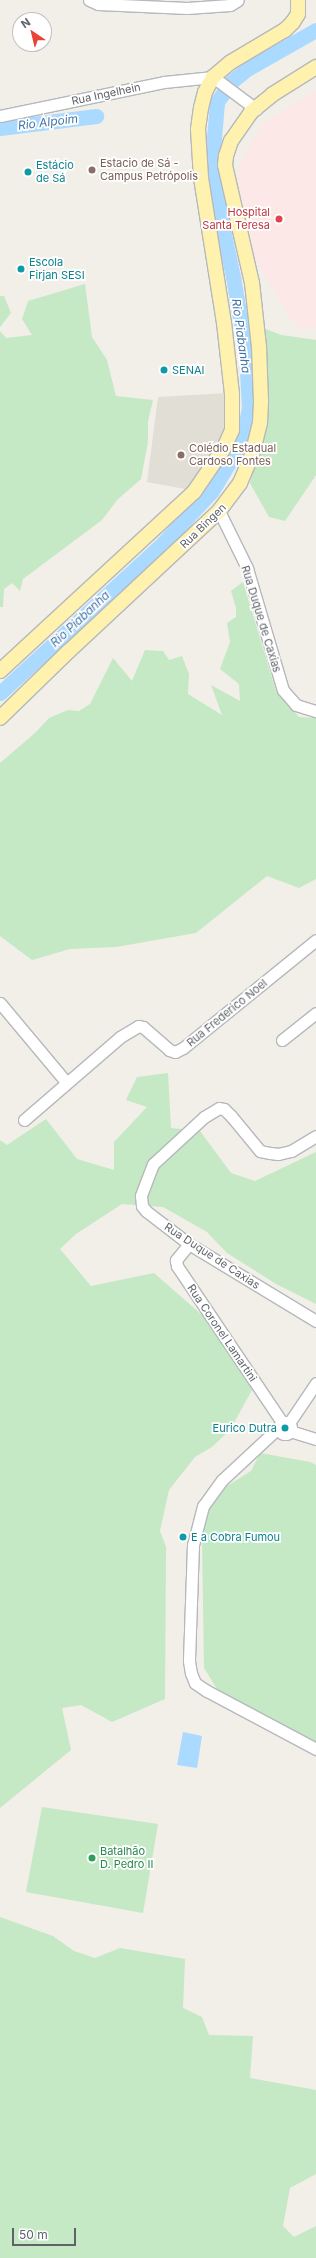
<!DOCTYPE html>
<meta charset="utf-8">
<style>
body{margin:0}
#map{position:relative;width:316px;height:2258px;overflow:hidden;background:#f1efe8;font-family:Inter,sans-serif}
div>[style]{position:absolute}
.education>*{inset:0;background:#e1ded6}
.medical>*{inset:0;background:#fce8e6}
.green>*{inset:0;background:#c5e8c5}
.water>*{inset:0;background:#aadaff}
.river>*{height:15px;margin:-7.5px;padding:0 7.5px;transform-origin:7.5px;border-radius:7.5px;background:#aadaff}
.roads{filter:drop-shadow(1px 0 #b5b8bc) drop-shadow(-1px 0 #b5b8bc) drop-shadow(0 1px #b5b8bc) drop-shadow(0 -1px #b5b8bc)}
.minor>*{height:11px;margin:-5.5px;padding:0 5.5px;transform-origin:5.5px;border-radius:5.5px;background:#fff}
.minor>.ring{margin:-5.5px;padding:0;box-sizing:content-box;background:none;border:11px solid #fff;border-radius:50%}
.major>*{height:14px;margin:-7px;padding:0 7px;transform-origin:7px;border-radius:7px;background:#fff2af}
.dots>*{width:11px;height:11px;translate:-50% -50%;box-sizing:border-box;border:2px solid #fff;border-radius:50%}
span{translate:-50% -50%;white-space:nowrap;text-align:center;line-height:1.15;-webkit-text-stroke:3.5px #fff;paint-order:stroke}
.street-label{font-size:11px;color:#5f6368}
.education-label{font-size:11px;color:#785e54}
.left{translate:0 -50%;text-align:left}
.culture-label{font-size:11px;color:#0d838f}
.right{translate:-100% -50%;text-align:right}
.health-label{font-size:11px;color:#be3a42}
.leisure-label{font-size:11px;color:#27864d}
.water-label{font-size:12px;color:#4174aa;font-style:italic}
.north{position:absolute;left:12px;top:12px;width:40px;height:40px;box-sizing:border-box;background:#fff;border:1px solid #bfc1c3;border-radius:50%;rotate:325deg;font-size:11px;font-weight:700;line-height:16px;text-align:center;color:#5f6368}
.north::after{content:'';display:block;margin:auto;width:14px;height:18px;background:#ea4335;clip-path:polygon(50% 0,100% 100%,50% 72%,0 100%)}
.scale{position:absolute;left:12px;top:2228px;width:64px;height:18px;box-sizing:border-box;border:2px solid #5f6368;border-top:0;padding-left:5px;font-size:12px;line-height:14px;white-space:nowrap;color:#5f6368;-webkit-text-stroke:3px #fff;paint-order:stroke}
</style>
<div id="map">
<div class="education">
<div style="clip-path:polygon(227px 393px,227px 428px,190px 490px,147px 482px,158px 397px)"></div>
</div>
<div class="medical">
<div style="clip-path:polygon(316px 90px,316px 328px,297px 329px,250px 251px,232px 187px,243px 158px,262px 124px)"></div>
</div>
<div class="green">
<div style="clip-path:polygon(85px 284px,92px 337px,107px 360px,116px 396px,153px 400px,148px 421px,148px 442px,141px 479px,117px 500px,102px 520px,23px 579px,20px 591px,12px 583px,4px 589px,3px 607px,0 607px,0 331px,6px 338px,32px 335px,22px 319px,28px 301px)"></div>
<div style="clip-path:polygon(0 296px,4px 296px,11px 313px,0 327px)"></div>
<div style="clip-path:polygon(263px 328px,281px 335px,316px 340px,316px 475px,285px 521px,269px 517px,250px 483px,267px 419px)"></div>
<div style="clip-path:polygon(243px 582px,276px 691px,299px 717px,316px 718px,316px 879px,299px 888px,267px 876px,196px 933px,116px 947px,70px 949px,32px 960px,0 936px,0 763px,35px 733px,49px 718px,68px 710px,79px 711px,90px 704px,113px 658px,132px 681px,145px 650px,163px 651px,169px 660px,182px 656px,189px 674px,188px 694px,222px 715px,211px 685px,240px 701px,239px 684px,220px 669px,230px 642px,227px 623px,236px 617px,236px 608px,231px 591px)"></div>
<div style="clip-path:polygon(168px 1073px,171px 1128px,200px 1131px,231px 1173px,255px 1181px,316px 1152px,316px 1304px,276px 1284px,227px 1253px,207px 1232px,163px 1207px,122px 1204px,76px 1234px,60px 1249px,91px 1286px,154px 1273px,210px 1322px,253px 1388px,230px 1430px,212px 1447px,195px 1457px,169px 1490px,160px 1531px,166px 1547px,165px 1699px,112px 1722px,81px 1705px,62px 1708px,71px 1750px,0 1808px,0 1140px,7px 1145px,46px 1119px,77px 1159px,114px 1170px,114px 1142px,147px 1107px,126px 1100px,137px 1077px)"></div>
<div style="clip-path:polygon(260px 1453px,310px 1462px,316px 1465px,316px 1742px,217px 1689px,204px 1668px,202px 1539px,211px 1496px,251px 1471px)"></div>
<div style="clip-path:polygon(42px 1807px,158px 1824px,143px 1913px,26px 1892px)"></div>
<div style="clip-path:polygon(0 1917px,53px 1936px,74px 1951px,95px 1958px,120px 1948px,185px 1959px,183px 2008px,202px 2017px,209px 2035px,253px 2036px,250px 2078px,316px 2090px,316px 2174px,290px 2188px,283px 2226px,294px 2237px,316px 2226px,316px 2258px,0 2258px)"></div>
</div>
<div class="water">
<div style="clip-path:polygon(183px 1732px,202px 1736px,197px 1768px,177px 1765px)"></div>
</div>
<div class="river">
<div style="left:0;top:128px;width:97px;rotate:-7.1deg"></div>
<div style="left:0;top:693px;width:222px;rotate:-42.6deg"></div>
<div style="left:163px;top:543px;width:71px;rotate:-46.7deg"></div>
<div style="left:212px;top:491px;width:58px;rotate:-59deg"></div>
<div style="left:242px;top:441px;width:34px;rotate:-78deg"></div>
<div style="left:249px;top:408px;width:55px;rotate:-93.1deg"></div>
<div style="left:246px;top:353px;width:77px;rotate:-99.7deg"></div>
<div style="left:233px;top:277px;width:63px;rotate:-101.8deg"></div>
<div style="left:220px;top:215px;width:65px;rotate:-96.1deg"></div>
<div style="left:213px;top:150px;width:48px;rotate:-85.2deg"></div>
<div style="left:217px;top:102px;width:24px;rotate:-55deg"></div>
<div style="left:231px;top:82px;width:21px;rotate:-39deg"></div>
<div style="left:247px;top:69px;width:79px;rotate:-29.5deg"></div>
</div>
<div class="roads">
<div class="minor">
<div style="left:89px;top:0;width:10px;rotate:24deg"></div>
<div style="left:98px;top:4px;width:89px;rotate:2.6deg"></div>
<div style="left:187px;top:8px;width:43px;rotate:-4deg"></div>
<div style="left:230px;top:5px;width:9px;rotate:-32deg"></div>
<div style="left:0;top:116px;width:167px;rotate:-11.7deg"></div>
<div style="left:164px;top:82px;width:49px;rotate:-5.8deg"></div>
<div style="left:213px;top:77px;width:54px;rotate:36.7deg"></div>
<div style="left:219px;top:511px;width:64px;rotate:63.8deg"></div>
<div style="left:247px;top:568px;width:127px;rotate:73.6deg"></div>
<div style="left:283px;top:690px;width:20px;rotate:49deg"></div>
<div style="left:296px;top:705px;width:21px;rotate:17deg"></div>
<div style="left:0;top:1003px;width:103px;rotate:50.1deg"></div>
<div style="left:282px;top:1040px;width:43px;rotate:-38.5deg"></div>
<div style="left:24px;top:1120px;width:127px;rotate:-40.8deg"></div>
<div style="left:120px;top:1037px;width:21px;rotate:-31deg"></div>
<div style="left:138px;top:1026px;width:5px;rotate:11deg"></div>
<div style="left:143px;top:1027px;width:35px;rotate:41deg"></div>
<div style="left:169px;top:1050px;width:6px;rotate:18deg"></div>
<div style="left:175px;top:1052px;width:9px;rotate:-27deg"></div>
<div style="left:183px;top:1048px;width:171px;rotate:-39.1deg"></div>
<div style="left:316px;top:1136px;width:29px;rotate:149deg"></div>
<div style="left:291px;top:1151px;width:13px;rotate:167deg"></div>
<div style="left:278px;top:1154px;width:8px;rotate:-173deg"></div>
<div style="left:270px;top:1153px;width:10px;rotate:-169deg"></div>
<div style="left:260px;top:1151px;width:45px;rotate:-129.6deg"></div>
<div style="left:231px;top:1116px;width:10px;rotate:-135deg"></div>
<div style="left:224px;top:1109px;width:5px;rotate:-169deg"></div>
<div style="left:219px;top:1108px;width:17px;rotate:149deg"></div>
<div style="left:204px;top:1117px;width:69px;rotate:137.3deg"></div>
<div style="left:153px;top:1164px;width:34px;rotate:111deg"></div>
<div style="left:141px;top:1196px;width:10px;rotate:84deg"></div>
<div style="left:142px;top:1206px;width:6px;rotate:51deg"></div>
<div style="left:146px;top:1211px;width:54px;rotate:37.5deg"></div>
<div style="left:189px;top:1244px;width:149px;rotate:31.2deg"></div>
<div style="left:189px;top:1244px;width:21px;rotate:129deg"></div>
<div style="left:176px;top:1260px;width:6px;rotate:81deg"></div>
<div style="left:177px;top:1266px;width:188px;rotate:56.1deg"></div>
<div class="ring" style="left:279px;top:1422px;width:1px;height:1px"></div>
<div style="left:289px;top:1423px;width:48px;rotate:-56deg"></div>
<div style="left:278px;top:1428px;width:76px;rotate:137.1deg"></div>
<div style="left:222px;top:1480px;width:32px;rotate:126deg"></div>
<div style="left:203px;top:1506px;width:40px;rotate:104.4deg"></div>
<div style="left:193px;top:1545px;width:116px;rotate:92deg"></div>
<div style="left:189px;top:1661px;width:12px;rotate:81deg"></div>
<div style="left:191px;top:1673px;width:11px;rotate:68deg"></div>
<div style="left:195px;top:1683px;width:14px;rotate:34deg"></div>
<div style="left:207px;top:1691px;width:123px;rotate:28deg"></div>
<div style="left:290px;top:1431px;width:27px;rotate:17deg"></div>
</div>
<div class="major">
<div style="left:0;top:671px;width:264px;rotate:-42.7deg"></div>
<div style="left:194px;top:492px;width:53px;rotate:-55.7deg"></div>
<div style="left:224px;top:448px;width:20px;rotate:-66deg"></div>
<div style="left:232px;top:430px;width:36px;rotate:-90deg"></div>
<div style="left:232px;top:394px;width:71px;rotate:-96.4deg"></div>
<div style="left:224px;top:323px;width:147px;rotate:-99deg"></div>
<div style="left:201px;top:178px;width:49px;rotate:-93.5deg"></div>
<div style="left:198px;top:129px;width:21px;rotate:-82deg"></div>
<div style="left:201px;top:108px;width:16px;rotate:-76deg"></div>
<div style="left:205px;top:92px;width:17px;rotate:-62deg"></div>
<div style="left:213px;top:77px;width:23px;rotate:-40deg"></div>
<div style="left:231px;top:62px;width:63px;rotate:-30.7deg"></div>
<div style="left:285px;top:30px;width:11px;rotate:-45deg"></div>
<div style="left:293px;top:22px;width:9px;rotate:-58deg"></div>
<div style="left:298px;top:14px;width:14px;rotate:-90deg"></div>
<div style="left:0;top:718px;width:96px;rotate:-44.2deg"></div>
<div style="left:69px;top:651px;width:205px;rotate:-43deg"></div>
<div style="left:219px;top:511px;width:35px;rotate:-53deg"></div>
<div style="left:240px;top:483px;width:30px;rotate:-67deg"></div>
<div style="left:252px;top:455px;width:34px;rotate:-76deg"></div>
<div style="left:260px;top:422px;width:21px;rotate:-87deg"></div>
<div style="left:261px;top:401px;width:54px;rotate:-92.1deg"></div>
<div style="left:259px;top:347px;width:64px;rotate:-96.2deg"></div>
<div style="left:252px;top:283px;width:121px;rotate:-102.9deg"></div>
<div style="left:225px;top:165px;width:9px;rotate:-84deg"></div>
<div style="left:226px;top:156px;width:16px;rotate:-72deg"></div>
<div style="left:231px;top:141px;width:35px;rotate:-55deg"></div>
<div style="left:251px;top:112px;width:28px;rotate:-39deg"></div>
<div style="left:273px;top:94px;width:51px;rotate:-32.1deg"></div>
</div>
</div>
<div class="dots">
<div style="left:92px;top:170px;background:#8d6e63"></div>
<div style="left:28px;top:172px;background:#0f9aa8"></div>
<div style="left:279px;top:219px;background:#e0444e"></div>
<div style="left:21px;top:269px;background:#0f9aa8"></div>
<div style="left:164px;top:370px;background:#0f9aa8"></div>
<div style="left:181px;top:455px;background:#8d6e63"></div>
<div style="left:285px;top:1428px;background:#0f9aa8"></div>
<div style="left:183px;top:1537px;background:#0f9aa8"></div>
<div style="left:92px;top:1858px;background:#2e9e5b"></div>
</div>
<div class="street-label">
<span style="left:106px;top:94px;rotate:-12deg">Rua Ingelhein</span>
<span style="left:203px;top:526px;rotate:-44deg">Rua Bingen</span>
<span style="left:261px;top:619px;rotate:73deg">Rua Duque de Caxias</span>
<span style="left:227px;top:1013px;rotate:-39deg">Rua Frederico Noel</span>
<span style="left:212px;top:1256px;rotate:33deg">Rua Duque de Caxias</span>
<span style="left:222px;top:1333px;rotate:56deg">Rua Coronel Lamartini</span>
</div>
<div class="education-label">
<span class="left" style="left:100px;top:170px">Estacio de Sá -<br>Campus Petrópolis</span>
<span class="left" style="left:189px;top:455px">Colédio Estadual<br>Cardoso Fontes</span>
</div>
<div class="culture-label">
<span class="left" style="left:36px;top:172px">Estácio<br>de Sá</span>
<span class="left" style="left:29px;top:269px">Escola<br>Firjan SESI</span>
<span class="left" style="left:172px;top:370px">SENAI</span>
<span class="right" style="left:277px;top:1428px">Eurico Dutra</span>
<span class="left" style="left:191px;top:1537px">E a Cobra Fumou</span>
</div>
<div class="health-label">
<span class="right" style="left:270px;top:219px">Hospital<br>Santa Teresa</span>
</div>
<div class="leisure-label">
<span class="left" style="left:100px;top:1858px">Batalhão<br>D. Pedro II</span>
</div>
<div class="water-label">
<span style="left:48px;top:122px;rotate:-7deg">Rio Alpoim</span>
<span style="left:241px;top:336px;rotate:82deg">Rio Piabanha</span>
<span style="left:80px;top:619px;rotate:-43deg">Rio Piabanha</span>
</div>
<div class="north">N</div>
<div class="scale">50 m</div>
</div>
